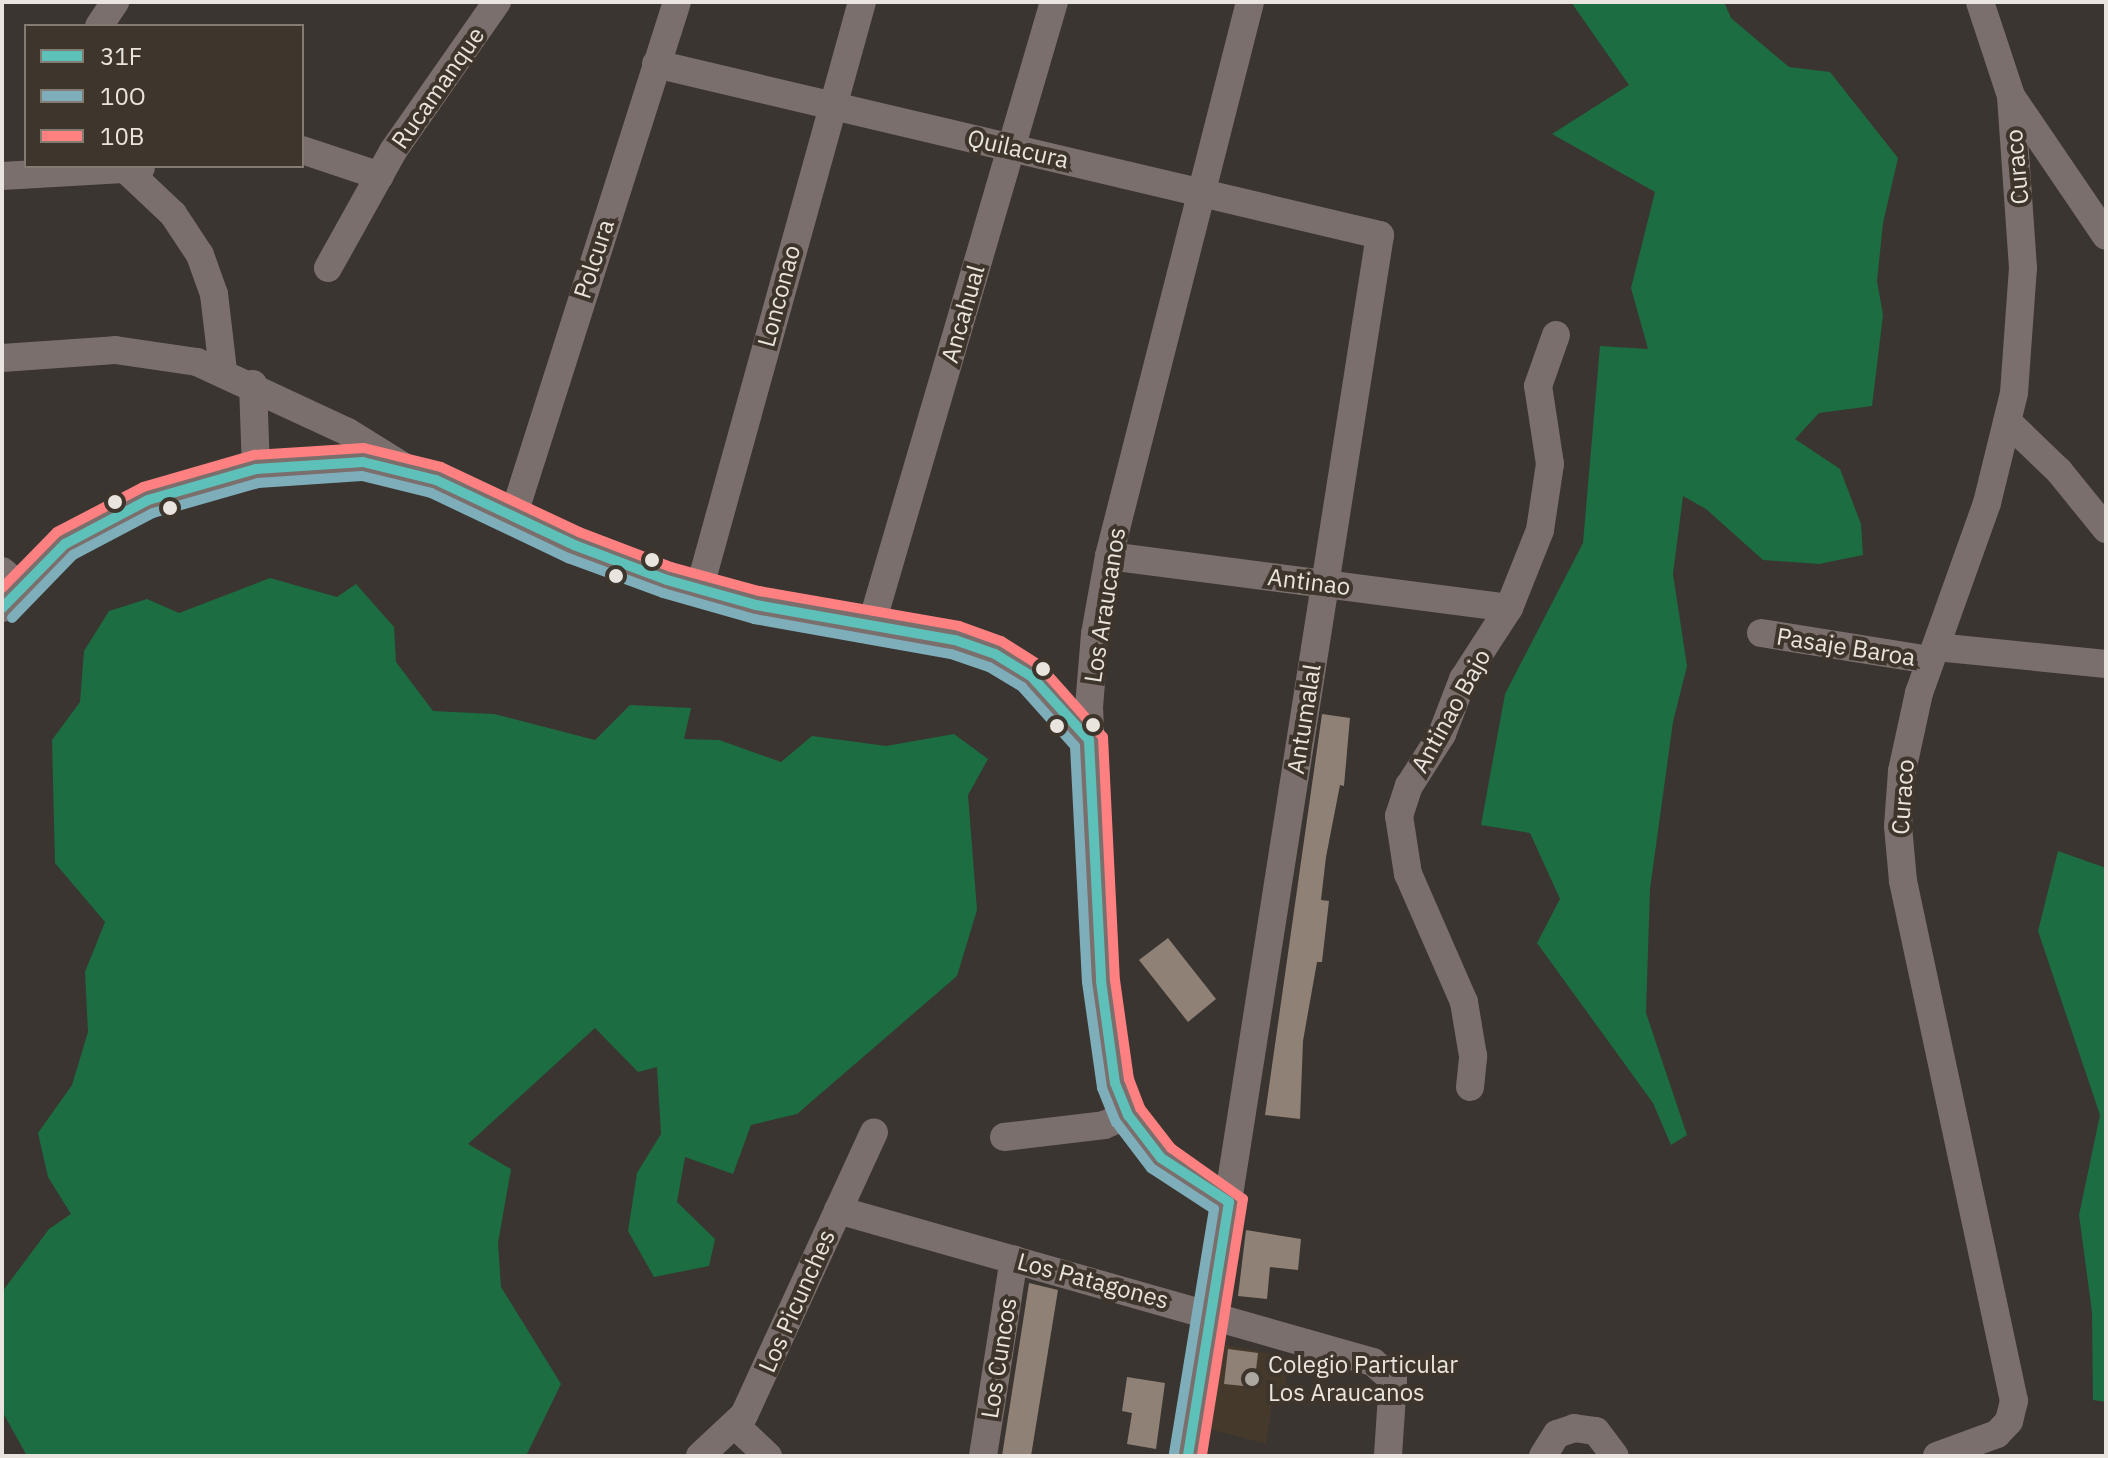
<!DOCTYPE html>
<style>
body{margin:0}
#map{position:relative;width:2108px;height:1458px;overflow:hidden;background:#3a3530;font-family:"IBM Plex Sans",sans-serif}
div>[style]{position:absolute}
.built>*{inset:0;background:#45392c}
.forest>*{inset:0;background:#1c6d41}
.building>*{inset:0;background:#8f8176}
.minor>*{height:28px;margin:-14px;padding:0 14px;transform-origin:14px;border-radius:14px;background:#7b6f6d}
.bus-1>*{height:10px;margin:-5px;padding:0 5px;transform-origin:5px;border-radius:5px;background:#5dc1b9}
.bus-2>*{height:10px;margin:-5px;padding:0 5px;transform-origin:5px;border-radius:5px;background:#7faebb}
.bus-3>*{height:10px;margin:-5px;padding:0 5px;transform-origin:5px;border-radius:5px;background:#ff8080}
.dots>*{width:22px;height:22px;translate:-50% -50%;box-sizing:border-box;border:4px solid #3e362c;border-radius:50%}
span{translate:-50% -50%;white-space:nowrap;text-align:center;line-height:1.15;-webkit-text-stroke:8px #3e362c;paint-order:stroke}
.street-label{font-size:24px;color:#e9e4de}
.poi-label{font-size:24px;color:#e9e4de}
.left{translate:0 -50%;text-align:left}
.frame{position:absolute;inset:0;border:4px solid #e9e4de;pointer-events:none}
.legend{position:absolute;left:24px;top:24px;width:280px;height:144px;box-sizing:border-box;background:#3e362c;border:2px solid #827c73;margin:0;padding:10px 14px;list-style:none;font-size:24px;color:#e9e4de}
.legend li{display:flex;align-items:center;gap:16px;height:40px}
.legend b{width:40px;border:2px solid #827c73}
</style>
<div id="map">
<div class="built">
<div style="clip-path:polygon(1222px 1344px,1290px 1358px,1282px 1400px,1273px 1399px,1266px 1444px,1210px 1429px)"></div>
</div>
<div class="forest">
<div style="clip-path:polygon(1571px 2px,1724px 2px,1731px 18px,1789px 67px,1830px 72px,1898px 158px,1883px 223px,1877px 281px,1883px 315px,1872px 406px,1819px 413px,1795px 439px,1840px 469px,1861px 524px,1863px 555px,1819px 564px,1763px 560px,1706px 509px,1683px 496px,1673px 574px,1687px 666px,1673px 722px,1650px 889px,1646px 1013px,1687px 1135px,1671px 1145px,1653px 1103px,1537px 943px,1560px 899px,1530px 833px,1481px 825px,1505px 694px,1583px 543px,1600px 346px,1648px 349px,1631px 288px,1655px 192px,1552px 134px,1629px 85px)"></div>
<div style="clip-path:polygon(270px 578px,337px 597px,356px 584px,394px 627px,396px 662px,433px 711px,494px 714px,595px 740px,630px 705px,691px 708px,684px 739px,719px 740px,781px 762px,812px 736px,886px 746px,954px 734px,988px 759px,968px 795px,977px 910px,957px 976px,797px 1114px,751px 1125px,733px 1174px,685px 1157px,677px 1202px,715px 1239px,709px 1266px,654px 1277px,628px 1231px,637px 1173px,661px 1134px,657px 1067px,638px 1072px,595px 1028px,468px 1144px,511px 1169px,498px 1243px,501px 1287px,561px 1384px,526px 1456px,27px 1456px,2px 1411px,2px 1292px,49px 1229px,71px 1214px,48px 1177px,38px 1133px,72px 1085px,88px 1032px,85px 972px,105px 922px,55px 863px,52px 740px,80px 702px,84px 651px,109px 611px,147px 599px,179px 613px)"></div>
<div style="clip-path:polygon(2058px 851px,2106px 868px,2106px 1402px,2093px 1400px,2092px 1312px,2079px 1215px,2100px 1115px,2038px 931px)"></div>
</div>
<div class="building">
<div style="clip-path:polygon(1322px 714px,1350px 718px,1344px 786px,1340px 785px,1326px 857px,1321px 900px,1329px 901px,1322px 962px,1317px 962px,1303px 1041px,1300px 1119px,1265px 1115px)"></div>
<div style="clip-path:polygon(1168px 938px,1216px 999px,1188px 1022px,1139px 960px)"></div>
<div style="clip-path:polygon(1246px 1230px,1301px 1239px,1298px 1270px,1270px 1267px,1267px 1299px,1238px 1296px)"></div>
<div style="clip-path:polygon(1029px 1283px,1058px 1290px,1031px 1456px,1002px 1456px)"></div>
<div style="clip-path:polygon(1228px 1349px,1258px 1353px,1254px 1387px,1224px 1384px)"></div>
<div style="clip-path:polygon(1127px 1377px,1165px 1383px,1156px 1449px,1127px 1444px,1132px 1413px,1122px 1411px)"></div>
</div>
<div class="minor">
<div style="left:1980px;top:2px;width:99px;rotate:71.7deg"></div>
<div style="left:2011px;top:96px;width:169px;rotate:55.8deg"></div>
<div style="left:99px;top:26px;width:29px;rotate:-56deg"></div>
<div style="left:656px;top:64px;width:744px;rotate:13.29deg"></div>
<div style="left:1380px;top:235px;width:1236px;rotate:98.94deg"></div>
<div style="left:302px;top:150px;width:82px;rotate:18.4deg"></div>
<div style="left:122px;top:166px;width:70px;rotate:43.3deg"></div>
<div style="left:173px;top:214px;width:49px;rotate:56.6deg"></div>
<div style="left:200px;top:255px;width:41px;rotate:70.3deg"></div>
<div style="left:214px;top:294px;width:78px;rotate:83.3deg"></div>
<div style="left:2px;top:176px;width:139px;rotate:-3.3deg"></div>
<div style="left:328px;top:268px;width:134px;rotate:-60.9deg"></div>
<div style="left:393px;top:151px;width:182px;rotate:-55.1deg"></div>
<div style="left:2px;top:358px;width:113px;rotate:-4deg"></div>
<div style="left:115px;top:350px;width:83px;rotate:8.3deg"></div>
<div style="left:197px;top:362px;width:166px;rotate:24.9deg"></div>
<div style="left:348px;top:432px;width:75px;rotate:32deg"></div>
<div style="left:412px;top:472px;width:244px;rotate:23.4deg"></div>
<div style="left:636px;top:569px;width:125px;rotate:16.7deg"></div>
<div style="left:756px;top:605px;width:202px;rotate:10deg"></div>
<div style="left:955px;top:640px;width:42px;rotate:19.3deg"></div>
<div style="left:995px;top:654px;width:75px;rotate:35.8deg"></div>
<div style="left:1056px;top:698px;width:53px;rotate:51.8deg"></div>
<div style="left:253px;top:384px;width:85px;rotate:88deg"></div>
<div style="left:2008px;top:422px;width:71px;rotate:43.9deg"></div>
<div style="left:2059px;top:471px;width:75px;rotate:51deg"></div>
<div style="left:513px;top:517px;width:540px;rotate:-72.34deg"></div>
<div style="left:1109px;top:556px;width:403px;rotate:7.4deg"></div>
<div style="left:2px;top:571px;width:25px;rotate:40deg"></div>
<div style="left:699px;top:590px;width:610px;rotate:-74.51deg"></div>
<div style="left:2px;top:608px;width:59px;rotate:-47.7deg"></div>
<div style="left:42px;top:564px;width:61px;rotate:-37.1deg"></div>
<div style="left:91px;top:527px;width:94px;rotate:-23.8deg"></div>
<div style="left:177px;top:489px;width:111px;rotate:-12.5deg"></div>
<div style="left:285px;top:465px;width:54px;rotate:-4.2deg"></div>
<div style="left:339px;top:461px;width:58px;rotate:6.9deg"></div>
<div style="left:871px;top:626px;width:650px;rotate:-73.66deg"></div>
<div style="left:1761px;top:633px;width:171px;rotate:9.1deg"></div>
<div style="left:1936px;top:647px;width:171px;rotate:5.7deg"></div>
<div style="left:1470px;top:1087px;width:31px;rotate:-84deg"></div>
<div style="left:1473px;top:1056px;width:55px;rotate:-99.5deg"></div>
<div style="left:1464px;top:1002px;width:140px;rotate:-113.6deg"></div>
<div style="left:1408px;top:874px;width:59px;rotate:-98.8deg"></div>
<div style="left:1399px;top:816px;width:32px;rotate:-72deg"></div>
<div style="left:1409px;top:786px;width:62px;rotate:-57.6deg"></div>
<div style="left:1442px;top:734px;width:59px;rotate:-69.1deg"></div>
<div style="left:1463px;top:679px;width:85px;rotate:-57.1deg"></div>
<div style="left:1509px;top:608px;width:84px;rotate:-68.3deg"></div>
<div style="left:1540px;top:530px;width:67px;rotate:-81.4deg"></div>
<div style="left:1550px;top:464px;width:79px;rotate:-98.7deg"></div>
<div style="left:1538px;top:386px;width:54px;rotate:-70.6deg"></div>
<div style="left:1004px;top:1137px;width:101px;rotate:-6.8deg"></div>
<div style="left:1104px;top:1125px;width:26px;rotate:-23deg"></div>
<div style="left:1229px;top:1202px;width:81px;rotate:-147.1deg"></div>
<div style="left:1161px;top:1158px;width:54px;rotate:-127.5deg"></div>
<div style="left:1128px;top:1115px;width:35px;rotate:-112deg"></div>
<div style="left:1115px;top:1083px;width:103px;rotate:-97.8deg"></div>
<div style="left:1101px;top:981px;width:274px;rotate:-92.5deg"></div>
<div style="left:1089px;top:707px;width:73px;rotate:-85.3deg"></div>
<div style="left:1095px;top:634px;width:79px;rotate:-79.8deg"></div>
<div style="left:1109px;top:556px;width:572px;rotate:-75.72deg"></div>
<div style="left:838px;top:1210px;width:556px;rotate:15.86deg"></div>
<div style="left:1373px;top:1362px;width:27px;rotate:42deg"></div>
<div style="left:1393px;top:1380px;width:76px;rotate:93.8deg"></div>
<div style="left:736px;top:1426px;width:44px;rotate:43.2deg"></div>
<div style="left:700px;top:1456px;width:60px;rotate:-43deg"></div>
<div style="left:744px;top:1415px;width:311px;rotate:-65.3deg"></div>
<div style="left:983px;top:1456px;width:199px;rotate:-81.1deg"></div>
<div style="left:1543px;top:1456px;width:26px;rotate:-58deg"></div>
<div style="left:1557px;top:1434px;width:18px;rotate:-19deg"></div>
<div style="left:1574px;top:1428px;width:22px;rotate:8deg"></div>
<div style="left:1596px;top:1431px;width:31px;rotate:53deg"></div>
<div style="left:1937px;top:1456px;width:64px;rotate:-20.1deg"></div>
<div style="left:1997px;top:1434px;width:18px;rotate:-47deg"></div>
<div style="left:2009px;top:1421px;width:21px;rotate:-76deg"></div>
<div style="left:2014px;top:1401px;width:532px;rotate:-102.05deg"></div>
<div style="left:1903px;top:881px;width:55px;rotate:-95.2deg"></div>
<div style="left:1898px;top:826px;width:55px;rotate:-85.8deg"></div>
<div style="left:1902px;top:771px;width:80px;rotate:-77.7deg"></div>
<div style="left:1919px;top:693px;width:202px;rotate:-70.3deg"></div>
<div style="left:1987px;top:503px;width:113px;rotate:-76.2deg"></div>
<div style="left:2014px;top:393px;width:125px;rotate:-85.9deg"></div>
<div style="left:2023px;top:268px;width:172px;rotate:-94deg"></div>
</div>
<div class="bus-1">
<div style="left:2px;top:608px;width:90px;rotate:-45.5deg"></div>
<div style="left:65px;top:544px;width:94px;rotate:-27.9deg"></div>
<div style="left:148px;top:500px;width:112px;rotate:-16deg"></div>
<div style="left:256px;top:469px;width:107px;rotate:-3.7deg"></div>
<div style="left:363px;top:462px;width:75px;rotate:13.9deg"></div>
<div style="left:436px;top:480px;width:153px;rotate:25.2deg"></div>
<div style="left:574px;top:545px;width:99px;rotate:20.6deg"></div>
<div style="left:667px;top:580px;width:92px;rotate:15.7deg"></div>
<div style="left:756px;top:605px;width:202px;rotate:10deg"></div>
<div style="left:955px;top:640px;width:42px;rotate:19.3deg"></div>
<div style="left:995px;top:654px;width:42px;rotate:31.4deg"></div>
<div style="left:1031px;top:676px;width:86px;rotate:47.8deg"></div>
<div style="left:1089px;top:740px;width:241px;rotate:87.1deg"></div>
<div style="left:1101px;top:981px;width:103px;rotate:82.2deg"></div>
<div style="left:1115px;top:1083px;width:35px;rotate:68deg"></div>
<div style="left:1128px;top:1115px;width:54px;rotate:52.5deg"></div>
<div style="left:1161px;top:1158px;width:81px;rotate:32.9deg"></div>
<div style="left:1229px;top:1202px;width:257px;rotate:99.2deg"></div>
</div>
<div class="bus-2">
<div style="left:12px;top:618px;width:88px;rotate:-45.9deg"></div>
<div style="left:73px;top:555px;width:90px;rotate:-27.7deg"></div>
<div style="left:153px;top:513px;width:109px;rotate:-15.9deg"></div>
<div style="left:258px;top:483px;width:104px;rotate:-3.9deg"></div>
<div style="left:362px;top:476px;width:71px;rotate:13.8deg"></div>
<div style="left:431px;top:493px;width:152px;rotate:25.4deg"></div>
<div style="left:568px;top:558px;width:101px;rotate:20.2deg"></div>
<div style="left:663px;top:593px;width:95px;rotate:15.9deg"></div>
<div style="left:754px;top:619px;width:200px;rotate:10.1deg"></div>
<div style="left:951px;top:654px;width:40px;rotate:18.9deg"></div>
<div style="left:989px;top:667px;width:39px;rotate:31deg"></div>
<div style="left:1022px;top:687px;width:79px;rotate:48.1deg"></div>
<div style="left:1075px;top:746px;width:236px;rotate:87.1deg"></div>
<div style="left:1087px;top:982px;width:107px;rotate:81.9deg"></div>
<div style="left:1102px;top:1088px;width:37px;rotate:68deg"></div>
<div style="left:1116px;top:1122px;width:58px;rotate:52.7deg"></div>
<div style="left:1151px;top:1168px;width:75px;rotate:33.1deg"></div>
<div style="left:1214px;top:1209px;width:248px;rotate:99.3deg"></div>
</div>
<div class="bus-3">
<div style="left:2px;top:588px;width:78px;rotate:-45.5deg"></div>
<div style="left:57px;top:532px;width:97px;rotate:-27.6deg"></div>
<div style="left:143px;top:487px;width:116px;rotate:-16.1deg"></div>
<div style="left:254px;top:455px;width:110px;rotate:-3.6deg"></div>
<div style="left:364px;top:448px;width:79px;rotate:13.9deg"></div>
<div style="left:441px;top:467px;width:153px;rotate:25.2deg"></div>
<div style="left:579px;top:532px;width:98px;rotate:20.8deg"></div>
<div style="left:671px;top:567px;width:91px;rotate:15.3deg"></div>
<div style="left:759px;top:591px;width:203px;rotate:9.9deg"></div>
<div style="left:959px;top:626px;width:45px;rotate:19.7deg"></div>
<div style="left:1001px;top:641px;width:45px;rotate:32.3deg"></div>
<div style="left:1039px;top:665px;width:96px;rotate:48.4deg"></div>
<div style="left:1103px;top:737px;width:243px;rotate:87.2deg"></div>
<div style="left:1115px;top:980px;width:100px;rotate:82deg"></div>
<div style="left:1129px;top:1079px;width:31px;rotate:69deg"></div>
<div style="left:1140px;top:1108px;width:51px;rotate:52.2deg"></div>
<div style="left:1171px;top:1148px;width:88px;rotate:35.3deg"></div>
<div style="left:1243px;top:1199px;width:260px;rotate:99.1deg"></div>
</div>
<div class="dots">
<div style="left:115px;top:502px;background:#e9e4de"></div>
<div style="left:170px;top:508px;background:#e9e4de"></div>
<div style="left:652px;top:560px;background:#e9e4de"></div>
<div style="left:616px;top:576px;background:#e9e4de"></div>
<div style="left:1043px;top:669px;background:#e9e4de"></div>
<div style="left:1093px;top:725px;background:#e9e4de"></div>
<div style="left:1057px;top:726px;background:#e9e4de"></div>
<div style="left:1252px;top:1379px;background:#aca7a1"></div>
</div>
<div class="street-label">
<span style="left:438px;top:88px;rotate:-55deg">Rucamanque</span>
<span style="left:1018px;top:149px;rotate:13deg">Quilacura</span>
<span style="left:2017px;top:167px;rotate:-95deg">Curaco</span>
<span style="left:594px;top:259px;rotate:-72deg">Polcura</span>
<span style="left:779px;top:296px;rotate:-75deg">Lonconao</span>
<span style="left:963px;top:314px;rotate:-74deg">Ancahual</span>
<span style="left:1309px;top:582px;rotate:7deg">Antinao</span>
<span style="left:1105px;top:605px;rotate:-81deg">Los Araucanos</span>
<span style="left:1846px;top:647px;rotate:9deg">Pasaje Baroa</span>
<span style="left:1451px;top:711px;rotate:-61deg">Antinao Bajo</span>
<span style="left:1304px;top:719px;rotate:-81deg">Antumalal</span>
<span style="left:1903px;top:797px;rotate:-86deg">Curaco</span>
<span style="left:1093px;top:1281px;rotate:15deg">Los Patagones</span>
<span style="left:797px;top:1301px;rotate:-66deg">Los Picunches</span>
<span style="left:999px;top:1358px;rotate:-81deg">Los Cuncos</span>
</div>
<div class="poi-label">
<span class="left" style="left:1268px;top:1379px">Colegio Particular<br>Los Araucanos</span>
</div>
<div class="frame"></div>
<ul class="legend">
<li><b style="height:10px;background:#5dc1b9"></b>31F</li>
<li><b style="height:10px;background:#7faebb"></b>10O</li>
<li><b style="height:10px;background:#ff8080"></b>10B</li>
</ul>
</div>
